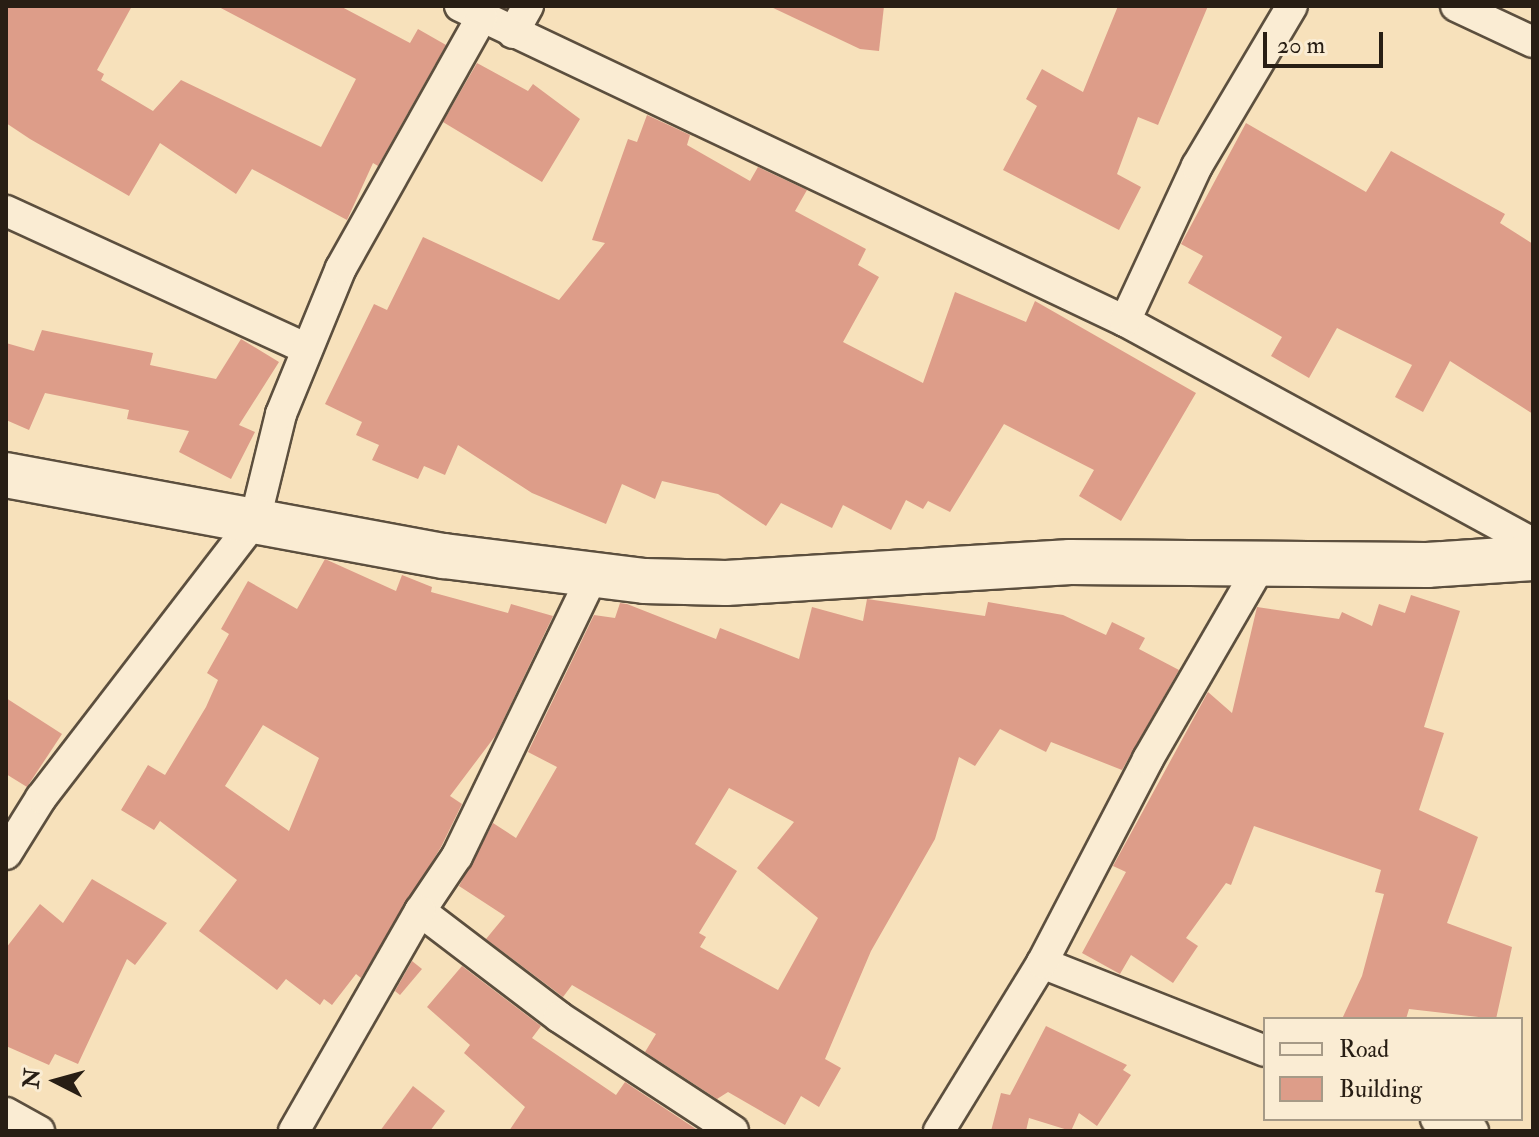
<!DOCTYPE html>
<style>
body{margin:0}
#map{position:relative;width:1539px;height:1137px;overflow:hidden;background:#f7e1bb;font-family:"IM FELL Double Pica",serif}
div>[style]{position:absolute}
.building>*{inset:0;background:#dd9d89}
.roads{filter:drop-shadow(2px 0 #5c4f3e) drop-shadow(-2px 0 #5c4f3e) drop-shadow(0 2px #5c4f3e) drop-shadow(0 -2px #5c4f3e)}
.minor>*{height:30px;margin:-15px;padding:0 15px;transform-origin:15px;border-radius:15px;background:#faecd3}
.secondary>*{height:44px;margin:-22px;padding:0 22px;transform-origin:22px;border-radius:22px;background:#faecd3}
span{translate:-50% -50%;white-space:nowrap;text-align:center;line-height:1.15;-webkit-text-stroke:8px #faecd3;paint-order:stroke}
.frame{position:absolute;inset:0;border:8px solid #281e14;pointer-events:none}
.legend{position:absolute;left:1263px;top:1017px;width:260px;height:104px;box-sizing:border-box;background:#faecd3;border:2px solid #a69a87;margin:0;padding:10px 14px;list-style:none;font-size:24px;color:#281e14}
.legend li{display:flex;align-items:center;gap:16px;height:40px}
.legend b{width:40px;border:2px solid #a69a87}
.north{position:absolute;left:16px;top:1041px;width:80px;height:80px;-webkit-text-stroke:6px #faecd3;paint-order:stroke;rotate:276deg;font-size:22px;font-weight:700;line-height:32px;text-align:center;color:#281e14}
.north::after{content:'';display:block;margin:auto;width:28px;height:36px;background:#281e14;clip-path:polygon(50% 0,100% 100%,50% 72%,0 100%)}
.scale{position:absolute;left:1263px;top:32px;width:120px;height:36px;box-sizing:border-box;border:4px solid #281e14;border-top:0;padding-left:10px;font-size:24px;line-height:28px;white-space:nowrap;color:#281e14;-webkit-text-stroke:6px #faecd3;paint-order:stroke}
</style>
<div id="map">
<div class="building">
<div style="clip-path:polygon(6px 6px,132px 6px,97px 70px,104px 74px,101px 80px,153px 111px,181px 80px,321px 147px,356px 79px,217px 6px,340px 6px,410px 43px,418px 29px,446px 45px,378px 166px,373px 163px,347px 220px,252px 169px,236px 194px,160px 143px,129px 196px,30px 139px,6px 123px)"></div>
<div style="clip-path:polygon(769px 6px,884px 6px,879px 51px,860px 49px)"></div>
<div style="clip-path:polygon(1118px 6px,1208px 6px,1158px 125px,1138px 117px,1117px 174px,1141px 187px,1119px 230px,1003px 170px,1037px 106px,1026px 99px,1042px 69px,1083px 92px)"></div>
<div style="clip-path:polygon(477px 63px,528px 91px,533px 84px,580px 119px,542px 182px,443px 122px)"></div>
<div style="clip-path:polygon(647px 115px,690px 135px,687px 145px,750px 181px,758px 167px,807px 190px,795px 211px,866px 249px,858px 265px,879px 277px,843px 342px,923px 383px,955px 292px,1026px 322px,1035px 301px,1196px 393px,1121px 521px,1079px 496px,1094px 470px,1004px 424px,950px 512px,928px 501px,923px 509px,906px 500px,891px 530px,843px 505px,832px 528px,781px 503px,766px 526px,718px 494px,662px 481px,655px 499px,622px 484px,606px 524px,532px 493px,458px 445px,445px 475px,424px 466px,418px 479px,372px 460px,379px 445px,356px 435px,362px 422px,325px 404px,374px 304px,387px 310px,423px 237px,559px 300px,605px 243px,592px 240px,628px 139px,637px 142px)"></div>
<div style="clip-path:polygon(1246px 123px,1366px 192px,1391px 151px,1505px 214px,1500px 223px,1533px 244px,1533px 414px,1450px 361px,1423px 412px,1395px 397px,1412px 365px,1337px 328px,1309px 378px,1271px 356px,1282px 337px,1188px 283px,1203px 256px,1181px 244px)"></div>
<div style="clip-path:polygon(42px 330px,153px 353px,150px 365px,216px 379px,241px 339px,279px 362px,239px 425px,255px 432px,231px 479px,179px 452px,189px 431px,127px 419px,129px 410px,45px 393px,29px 430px,6px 420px,6px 343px,34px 351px)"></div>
<div style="clip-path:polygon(evenodd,325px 559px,396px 591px,402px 575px,432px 587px,431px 592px,508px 613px,511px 604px,553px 616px,496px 735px,450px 796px,462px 804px,441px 847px,361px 978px,356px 974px,332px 1005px,324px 999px,320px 1005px,286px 979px,277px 990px,199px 931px,237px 880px,160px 821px,154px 830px,121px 810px,148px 765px,165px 775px,206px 707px,218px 680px,207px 673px,229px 634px,221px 629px,248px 581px,297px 609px,325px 559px,263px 725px,319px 758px,289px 831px,225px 786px,263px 725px)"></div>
<div style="clip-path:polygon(1411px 595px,1460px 611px,1424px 727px,1444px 733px,1419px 810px,1478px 837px,1447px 923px,1512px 947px,1496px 1019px,1409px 1009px,1406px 1019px,1342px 1019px,1362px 976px,1384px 894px,1375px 892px,1381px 870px,1254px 826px,1231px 885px,1226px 883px,1186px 938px,1198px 946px,1173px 983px,1131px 955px,1120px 974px,1082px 953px,1126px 872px,1113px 866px,1208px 692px,1232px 713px,1257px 607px,1339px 619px,1342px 612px,1372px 626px,1379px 604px,1405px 613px)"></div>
<div style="clip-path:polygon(evenodd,867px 599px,985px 616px,988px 602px,1063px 615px,1106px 635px,1112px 622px,1145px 638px,1139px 649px,1179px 670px,1122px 770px,1051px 742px,1046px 752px,1000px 729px,975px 766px,959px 757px,935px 839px,871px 951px,825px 1059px,841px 1068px,819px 1107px,801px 1096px,785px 1125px,728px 1092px,717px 1099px,645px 1052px,656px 1034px,572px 985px,563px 997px,486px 939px,505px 916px,459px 886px,493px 823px,516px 838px,557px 767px,528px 752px,594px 615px,615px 618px,620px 603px,627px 604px,716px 639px,720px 628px,799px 659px,812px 607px,863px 621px,867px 599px,729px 788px,794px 822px,757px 868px,818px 918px,778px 990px,700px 947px,706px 937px,699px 933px,737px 871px,695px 844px,729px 788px)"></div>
<div style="clip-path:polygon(6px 698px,62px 734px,27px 787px,6px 774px)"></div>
<div style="clip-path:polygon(92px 879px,167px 923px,135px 965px,127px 959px,78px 1064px,55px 1054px,49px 1065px,6px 1046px,6px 948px,40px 904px,63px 923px)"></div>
<div style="clip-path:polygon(412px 961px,422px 969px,400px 995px,395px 991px)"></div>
<div style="clip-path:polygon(462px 966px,541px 1026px,532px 1038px,616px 1095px,625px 1082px,699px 1131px,509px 1131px,525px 1107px,464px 1053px,470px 1045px,427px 1007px)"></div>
<div style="clip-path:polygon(1046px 1026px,1127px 1065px,1123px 1070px,1131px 1075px,1097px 1126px,1079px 1113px,1071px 1131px,1029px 1118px,1026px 1131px,991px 1131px,1001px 1093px,1010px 1095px)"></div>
<div style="clip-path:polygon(413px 1086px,445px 1111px,430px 1131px,380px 1131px)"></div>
</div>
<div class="roads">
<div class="minor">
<div style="left:460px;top:6px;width:736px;rotate:25.35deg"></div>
<div style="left:1125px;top:321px;width:464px;rotate:28.6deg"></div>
<div style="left:1456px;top:6px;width:85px;rotate:25.1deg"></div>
<div style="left:513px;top:33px;width:31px;rotate:-61deg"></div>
<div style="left:6px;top:211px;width:331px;rotate:24.6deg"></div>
<div style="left:1125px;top:321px;width:171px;rotate:-65.1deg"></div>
<div style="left:1197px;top:166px;width:186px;rotate:-59.3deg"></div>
<div style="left:592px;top:577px;width:310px;rotate:115.8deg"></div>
<div style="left:457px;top:856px;width:66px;rotate:123.9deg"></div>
<div style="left:420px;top:911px;width:175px;rotate:37.3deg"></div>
<div style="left:559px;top:1017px;width:208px;rotate:33.2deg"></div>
<div style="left:6px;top:854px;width:66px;rotate:-58deg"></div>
<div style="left:41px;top:798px;width:351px;rotate:-52.4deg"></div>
<div style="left:255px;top:520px;width:109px;rotate:-76.2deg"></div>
<div style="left:281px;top:414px;width:158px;rotate:-67.7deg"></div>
<div style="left:341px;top:268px;width:288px;rotate:-60.7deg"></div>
<div style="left:1042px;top:963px;width:240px;rotate:21.5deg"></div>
<div style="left:6px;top:1113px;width:38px;rotate:29deg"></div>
<div style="left:1436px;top:1119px;width:39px;rotate:18deg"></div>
<div style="left:294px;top:1131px;width:254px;rotate:-60.2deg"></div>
<div style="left:939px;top:1131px;width:197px;rotate:-58.5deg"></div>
<div style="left:1042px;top:963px;width:230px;rotate:-62.5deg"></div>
<div style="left:1148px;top:759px;width:228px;rotate:-59.9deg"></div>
</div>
<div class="secondary">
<div style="left:6px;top:475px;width:445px;rotate:10.5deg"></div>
<div style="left:444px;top:556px;width:202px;rotate:7.1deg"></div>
<div style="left:644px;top:581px;width:82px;rotate:1.4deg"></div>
<div style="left:726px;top:583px;width:345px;rotate:-3.5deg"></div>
<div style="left:1070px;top:562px;width:357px;rotate:0.5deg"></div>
<div style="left:1427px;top:565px;width:106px;rotate:-3.8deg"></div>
</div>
</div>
<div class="frame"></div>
<ul class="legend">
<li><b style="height:10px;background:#faecd3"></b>Road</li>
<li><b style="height:22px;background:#dd9d89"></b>Building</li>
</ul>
<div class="north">N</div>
<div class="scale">20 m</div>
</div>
